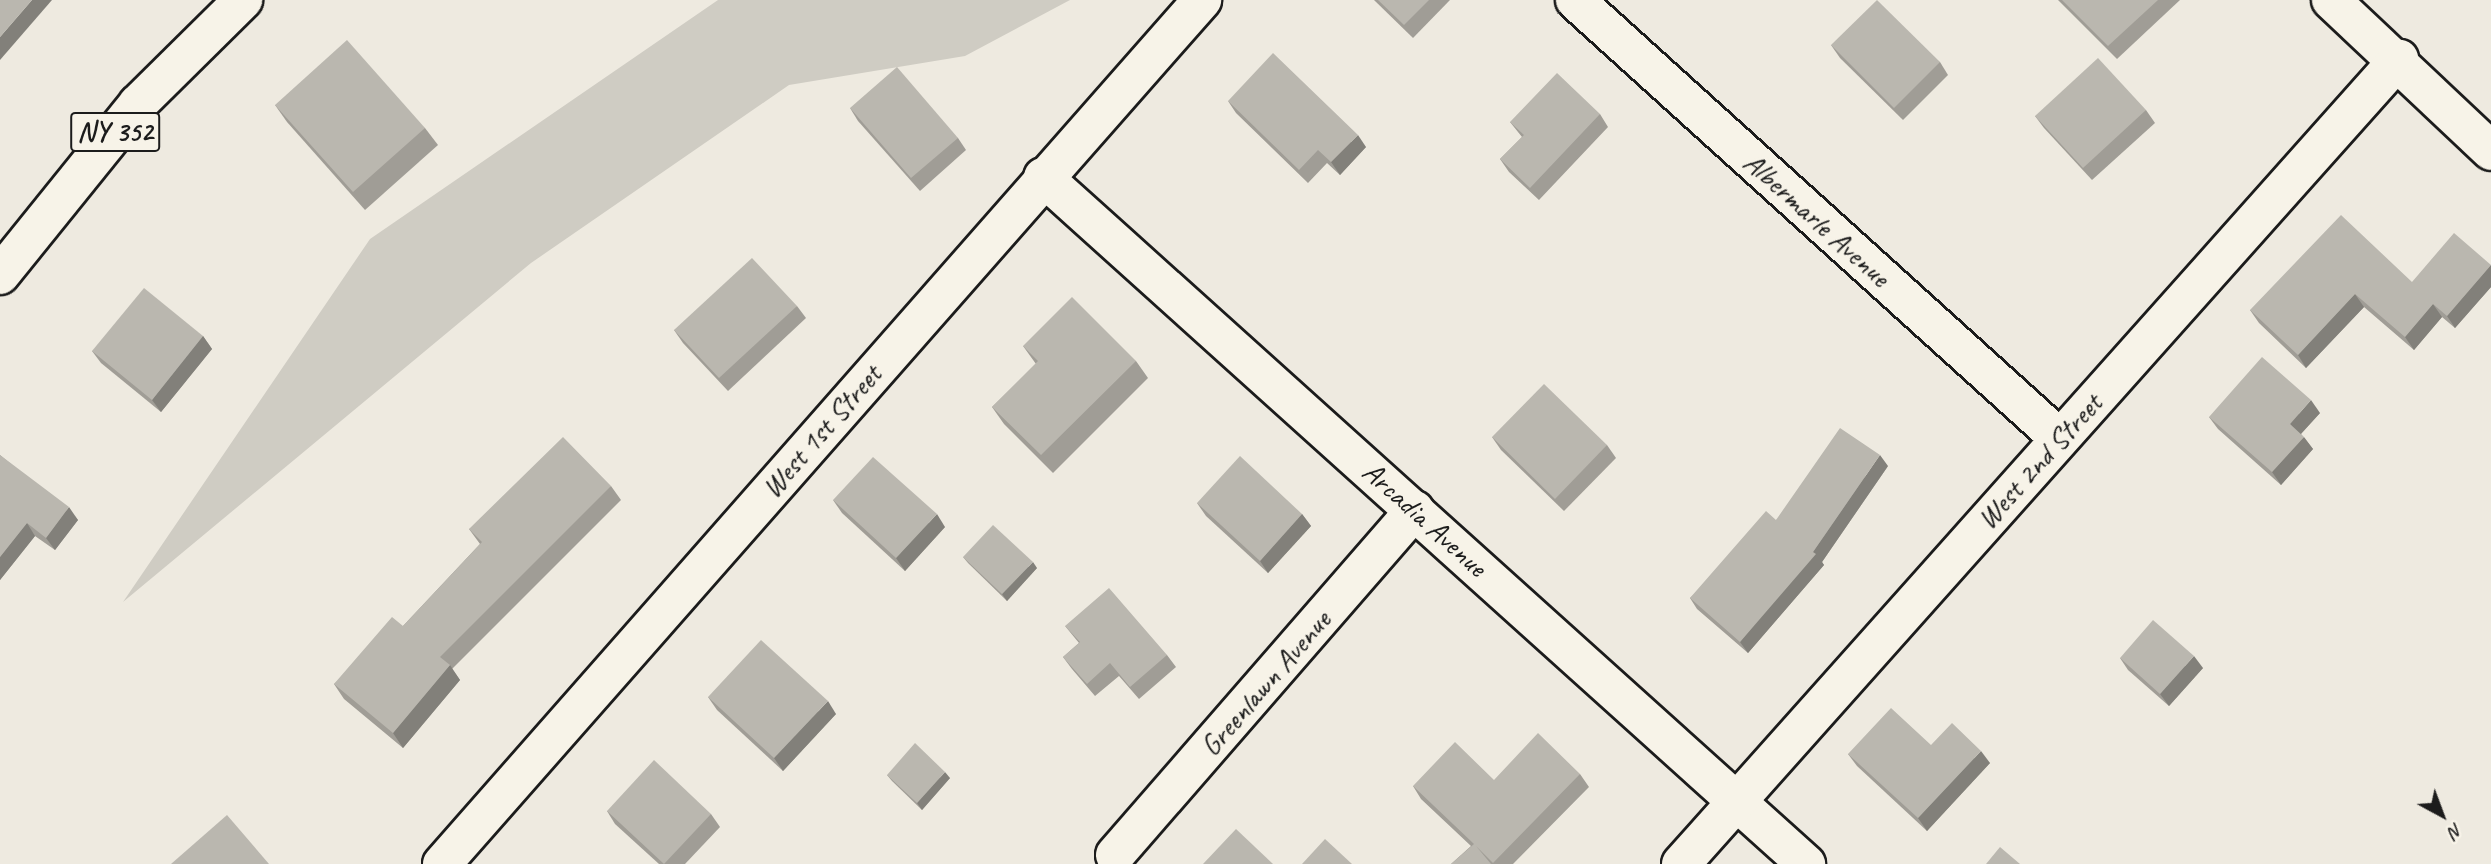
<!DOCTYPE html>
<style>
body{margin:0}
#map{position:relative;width:2491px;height:864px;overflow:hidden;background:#eeeae0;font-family:Caveat,sans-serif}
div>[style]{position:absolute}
.green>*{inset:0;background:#cfccc3}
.roads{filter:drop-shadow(2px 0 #1c1c1c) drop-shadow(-2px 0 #1c1c1c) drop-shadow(0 2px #1c1c1c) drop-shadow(0 -2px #1c1c1c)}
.minor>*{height:38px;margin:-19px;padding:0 19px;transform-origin:19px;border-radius:19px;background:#f7f3e8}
.major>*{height:38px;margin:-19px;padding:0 19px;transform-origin:19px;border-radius:19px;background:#f7f3e8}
.wall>*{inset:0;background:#a09d96}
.shaded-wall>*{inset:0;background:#82807a}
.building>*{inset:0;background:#bab7af}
span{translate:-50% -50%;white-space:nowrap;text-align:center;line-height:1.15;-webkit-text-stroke:5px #f7f3e8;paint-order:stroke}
.shield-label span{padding:2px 5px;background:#f7f3e8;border:2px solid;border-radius:5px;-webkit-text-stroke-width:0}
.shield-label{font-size:28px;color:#1c1c1c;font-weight:700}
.street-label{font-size:30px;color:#1c1c1c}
.north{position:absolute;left:2407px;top:780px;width:70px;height:70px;-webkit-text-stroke:5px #f7f3e8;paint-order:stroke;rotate:139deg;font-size:19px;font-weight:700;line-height:28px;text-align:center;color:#1c1c1c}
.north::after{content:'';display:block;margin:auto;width:24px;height:32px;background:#1c1c1c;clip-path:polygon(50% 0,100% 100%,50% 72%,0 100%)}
</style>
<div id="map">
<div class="green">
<div style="clip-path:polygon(718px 0,1070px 0,965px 56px,789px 85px,531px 263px,123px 602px,370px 239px)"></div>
</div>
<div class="roads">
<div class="minor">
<div style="left:1575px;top:0;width:653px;rotate:42.14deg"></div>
<div style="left:2331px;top:0;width:220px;rotate:43.3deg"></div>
<div style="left:1043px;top:177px;width:1027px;rotate:42deg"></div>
<div style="left:1115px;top:855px;width:457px;rotate:-49deg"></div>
<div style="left:442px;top:864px;width:1151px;rotate:-48.66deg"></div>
<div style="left:1681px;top:864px;width:1079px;rotate:-48.27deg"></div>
</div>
<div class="major">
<div style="left:0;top:275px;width:220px;rotate:-51.1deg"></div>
<div style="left:138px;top:104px;width:148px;rotate:-44.7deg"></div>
</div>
</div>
<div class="wall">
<div style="clip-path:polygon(1374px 0,1450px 0,1413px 38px)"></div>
<div style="clip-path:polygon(2058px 0,2180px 0,2117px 59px)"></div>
<div style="clip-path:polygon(1831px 45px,1940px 62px,1948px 75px,1903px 120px,1840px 58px)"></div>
<div style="clip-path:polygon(1228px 101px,1366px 147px,1340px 175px,1327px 163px,1308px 183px,1236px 113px)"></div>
<div style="clip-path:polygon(275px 105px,425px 128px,438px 145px,365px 210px,287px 122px)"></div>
<div style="clip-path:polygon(850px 108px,958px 138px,966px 150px,920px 191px,858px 121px)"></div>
<div style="clip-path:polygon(2146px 110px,2155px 123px,2092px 180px,2044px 128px,2035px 116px)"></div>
<div style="clip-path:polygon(1600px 114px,1608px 127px,1539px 200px,1509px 172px,1500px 159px,1522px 137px,1510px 122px)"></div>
<div style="clip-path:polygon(2491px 265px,2491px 287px,2455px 328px,2442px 317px,2414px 350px,2364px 307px,2306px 368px,2259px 323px,2250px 310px,2412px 282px)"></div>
<div style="clip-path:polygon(797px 306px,806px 318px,728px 391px,683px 343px,674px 330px)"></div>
<div style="clip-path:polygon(203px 336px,212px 349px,161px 412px,101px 363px,92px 351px)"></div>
<div style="clip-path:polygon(1023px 346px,1136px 361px,1148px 378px,1053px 473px,1004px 424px,992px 407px,1036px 364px)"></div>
<div style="clip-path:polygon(2320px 413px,2301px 434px,2313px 449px,2281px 485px,2218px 429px,2209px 417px)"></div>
<div style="clip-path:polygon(1492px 437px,1607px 445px,1616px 458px,1564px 511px,1501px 450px)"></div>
<div style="clip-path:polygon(0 455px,78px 520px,55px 550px,35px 536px,0 580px)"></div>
<div style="clip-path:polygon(1888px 466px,1822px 562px,1824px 565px,1748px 653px,1697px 609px,1690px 598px,1776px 520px)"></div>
<div style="clip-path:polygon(611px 486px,621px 500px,452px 669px,460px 680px,403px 748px,344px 699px,334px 684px,403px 626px,480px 544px,469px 529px)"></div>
<div style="clip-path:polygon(833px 500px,945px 527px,905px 571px,842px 513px)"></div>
<div style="clip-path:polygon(1197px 503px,1302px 514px,1311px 526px,1268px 573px,1206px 516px)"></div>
<div style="clip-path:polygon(963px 557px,1037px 568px,1007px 601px,968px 563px)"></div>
<div style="clip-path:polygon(1065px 626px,1167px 655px,1176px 667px,1139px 699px,1119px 676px,1095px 696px,1072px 669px,1063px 657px,1079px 643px)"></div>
<div style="clip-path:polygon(2120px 658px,2203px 668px,2169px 706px,2128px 670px)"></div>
<div style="clip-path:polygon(708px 697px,836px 714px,783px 771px,717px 710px)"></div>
<div style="clip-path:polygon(1931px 745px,1990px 763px,1927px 831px,1857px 766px,1848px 754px)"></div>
<div style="clip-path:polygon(1580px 774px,1589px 787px,1513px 864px,1451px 864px,1471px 846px,1421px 799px,1413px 786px)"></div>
<div style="clip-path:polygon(887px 775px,950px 778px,922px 810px,892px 781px)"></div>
<div style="clip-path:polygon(607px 811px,711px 814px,720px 827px,685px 864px,659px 864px,615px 824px)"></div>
</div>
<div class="shaded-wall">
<div style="clip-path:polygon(32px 0,52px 0,0 60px,0 37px)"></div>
<div style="clip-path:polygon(1358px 135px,1366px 147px,1340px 175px,1331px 162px)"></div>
<div style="clip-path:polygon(2491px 265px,2491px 287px,2455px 328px,2447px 316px)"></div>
<div style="clip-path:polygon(2355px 294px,2364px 307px,2306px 368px,2298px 355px)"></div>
<div style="clip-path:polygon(2433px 304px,2442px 317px,2414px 350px,2405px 337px)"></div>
<div style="clip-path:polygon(203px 336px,212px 349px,161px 412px,152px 400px)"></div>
<div style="clip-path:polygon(2311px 400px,2320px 413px,2298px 437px,2290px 424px)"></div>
<div style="clip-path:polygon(2304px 437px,2313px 449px,2281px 485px,2272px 472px)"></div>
<div style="clip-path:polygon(1880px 455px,1888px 466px,1822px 562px,1824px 565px,1748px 653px,1740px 642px,1813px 552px)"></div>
<div style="clip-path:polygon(69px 507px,78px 520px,55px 550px,46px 538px)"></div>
<div style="clip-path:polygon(937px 514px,945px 527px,905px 571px,896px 558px)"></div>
<div style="clip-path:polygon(1302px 514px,1311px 526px,1268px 573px,1260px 561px)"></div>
<div style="clip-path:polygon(27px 523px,35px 536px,0 580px,0 557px)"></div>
<div style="clip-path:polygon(1033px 562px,1037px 568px,1007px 601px,1002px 594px)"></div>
<div style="clip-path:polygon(2194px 656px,2203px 668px,2169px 706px,2160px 694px)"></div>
<div style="clip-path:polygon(450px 665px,460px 680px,403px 748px,393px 733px)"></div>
<div style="clip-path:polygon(828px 701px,836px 714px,783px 771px,774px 758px)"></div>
<div style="clip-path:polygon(1981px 751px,1990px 763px,1927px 831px,1918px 818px)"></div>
<div style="clip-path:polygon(945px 772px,950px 778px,922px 810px,917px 803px)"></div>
</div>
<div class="building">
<div style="clip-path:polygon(0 0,32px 0,0 37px)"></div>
<div style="clip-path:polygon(1378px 0,1429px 0,1404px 25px)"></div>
<div style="clip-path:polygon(1877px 0,1940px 62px,1894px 108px,1831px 45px)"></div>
<div style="clip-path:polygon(2062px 0,2158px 0,2108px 46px)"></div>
<div style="clip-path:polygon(347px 40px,425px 128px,353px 192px,275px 105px)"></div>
<div style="clip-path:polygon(1273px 53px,1358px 135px,1331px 162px,1318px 150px,1299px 170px,1228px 101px)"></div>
<div style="clip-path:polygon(2098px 58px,2146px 110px,2083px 168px,2035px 116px)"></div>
<div style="clip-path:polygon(897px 67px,958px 138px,911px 178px,850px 108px)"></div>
<div style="clip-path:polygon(1557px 73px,1600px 114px,1530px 188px,1500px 159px,1524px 135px,1510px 122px)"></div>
<div style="clip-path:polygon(2341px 215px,2412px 282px,2454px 233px,2491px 265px,2447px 316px,2433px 304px,2405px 337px,2355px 294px,2298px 355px,2250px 310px)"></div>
<div style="clip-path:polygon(752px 258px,797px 306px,719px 378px,674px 330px)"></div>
<div style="clip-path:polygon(144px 288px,203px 336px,152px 400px,92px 351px)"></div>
<div style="clip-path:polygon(1072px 297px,1136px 361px,1041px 455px,992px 407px,1038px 361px,1023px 346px)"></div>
<div style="clip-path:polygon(2262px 357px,2311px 400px,2290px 424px,2304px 437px,2272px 472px,2209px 417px)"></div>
<div style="clip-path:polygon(1544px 384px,1607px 445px,1555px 499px,1492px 437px)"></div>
<div style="clip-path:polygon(1840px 428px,1880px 455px,1813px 552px,1816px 554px,1740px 642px,1690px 598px,1766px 511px,1776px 520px)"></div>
<div style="clip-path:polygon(563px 437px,611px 486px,440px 657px,450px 665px,393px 733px,334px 684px,392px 617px,403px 626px,482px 542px,469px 529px)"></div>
<div style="clip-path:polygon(0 455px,69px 507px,46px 538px,27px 523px,0 557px)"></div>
<div style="clip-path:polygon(1240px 456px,1302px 514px,1260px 561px,1197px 503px)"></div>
<div style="clip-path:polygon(873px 457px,937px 514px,896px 558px,833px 500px)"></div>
<div style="clip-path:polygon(993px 525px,1033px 562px,1002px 594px,963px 557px)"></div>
<div style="clip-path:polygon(1109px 588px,1167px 655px,1130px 687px,1110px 663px,1087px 684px,1063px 657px,1080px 642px,1065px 626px)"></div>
<div style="clip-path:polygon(2153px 620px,2194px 656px,2160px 694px,2120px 658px)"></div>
<div style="clip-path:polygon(761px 640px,828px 701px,774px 758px,708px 697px)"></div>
<div style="clip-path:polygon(1891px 708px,1931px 745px,1952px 723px,1981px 751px,1918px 818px,1848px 754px)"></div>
<div style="clip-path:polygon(1538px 733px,1580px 774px,1493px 863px,1476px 846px,1491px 864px,1451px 864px,1474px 844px,1413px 786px,1455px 742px,1494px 780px)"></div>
<div style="clip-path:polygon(915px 743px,945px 772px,917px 803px,887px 775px)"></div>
<div style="clip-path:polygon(654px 760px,711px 814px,664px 864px,607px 811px)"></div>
<div style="clip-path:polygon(227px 815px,269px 864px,171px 864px)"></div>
<div style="clip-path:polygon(1236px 829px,1273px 864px,1203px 864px)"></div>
<div style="clip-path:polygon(1325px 839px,1352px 864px,1302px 864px)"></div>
<div style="clip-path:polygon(2000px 847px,2020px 864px,1986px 864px)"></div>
</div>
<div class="shield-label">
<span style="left:115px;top:132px">NY 352</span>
</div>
<div class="street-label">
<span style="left:1817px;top:219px;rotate:42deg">Albermarle Avenue</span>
<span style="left:821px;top:431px;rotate:-49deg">West 1st Street</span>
<span style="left:2039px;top:461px;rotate:-48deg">West 2nd Street</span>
<span style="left:1425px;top:519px;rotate:42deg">Arcadia Avenue</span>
<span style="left:1265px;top:683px;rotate:-49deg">Greenlawn Avenue</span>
</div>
<div class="north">N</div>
</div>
